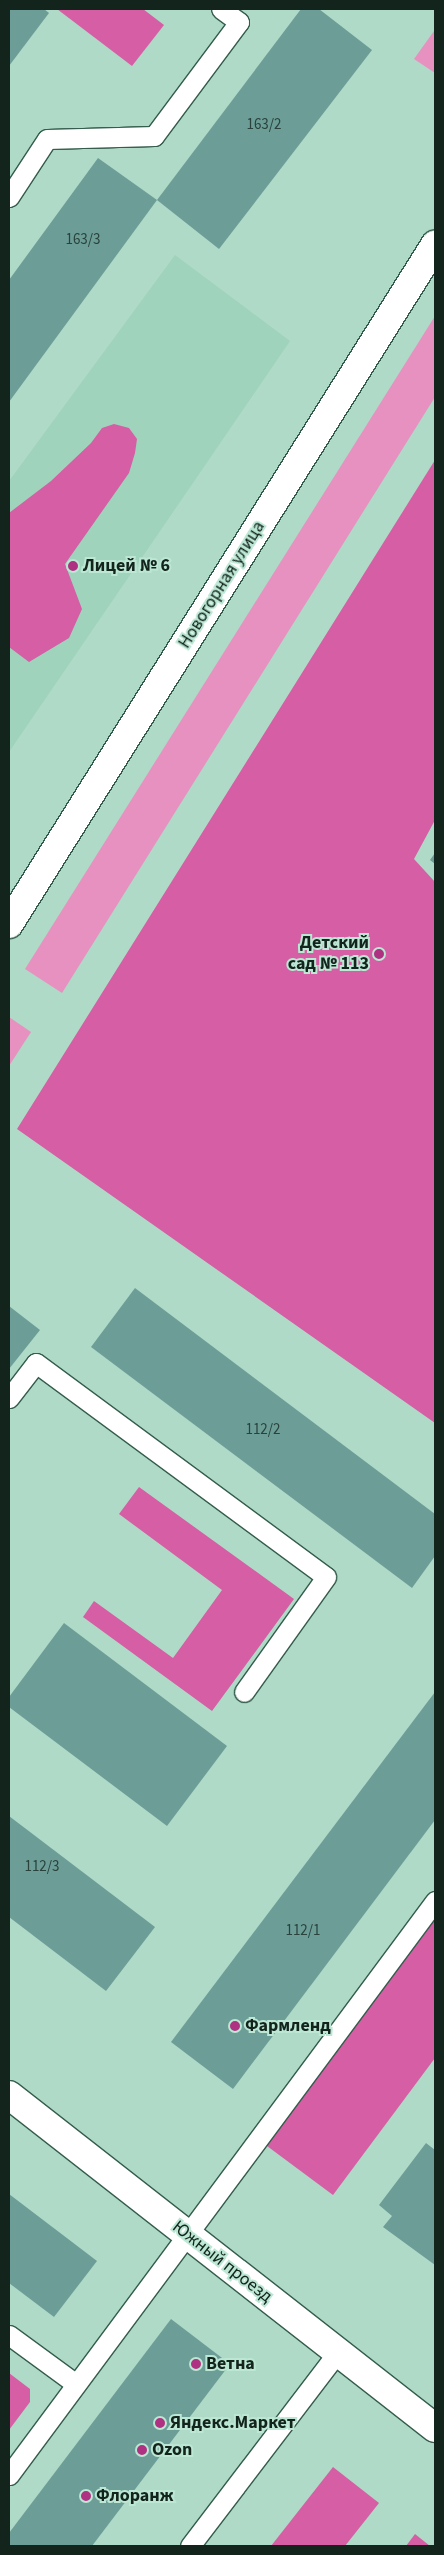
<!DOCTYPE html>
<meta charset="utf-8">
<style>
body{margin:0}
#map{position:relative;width:444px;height:2555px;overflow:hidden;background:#afdac7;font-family:"Source Sans 3",sans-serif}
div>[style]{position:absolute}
.built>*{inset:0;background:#9fd3bc}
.green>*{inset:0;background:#e691c0}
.forest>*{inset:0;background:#d55ea4}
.building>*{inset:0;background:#6c9d97}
.roads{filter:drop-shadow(1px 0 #355d4d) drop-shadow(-1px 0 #355d4d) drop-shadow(0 1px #355d4d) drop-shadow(0 -1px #355d4d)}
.lane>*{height:19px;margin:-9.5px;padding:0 9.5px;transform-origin:9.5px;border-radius:9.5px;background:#fff}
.street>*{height:28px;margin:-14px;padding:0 14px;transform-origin:14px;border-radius:14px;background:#fff}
.secondary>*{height:28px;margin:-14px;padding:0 14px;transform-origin:14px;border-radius:14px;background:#fff}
.dots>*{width:14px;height:14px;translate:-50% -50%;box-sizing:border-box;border:2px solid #bbe7d4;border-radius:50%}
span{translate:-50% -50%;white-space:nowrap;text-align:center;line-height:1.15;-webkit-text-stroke:4px #bbe7d4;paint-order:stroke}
.number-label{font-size:15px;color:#29423c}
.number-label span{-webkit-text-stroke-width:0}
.poi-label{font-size:18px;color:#13241d;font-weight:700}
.left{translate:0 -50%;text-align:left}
.right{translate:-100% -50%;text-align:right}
.street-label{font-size:18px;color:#13241d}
.frame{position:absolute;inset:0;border:10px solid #13241d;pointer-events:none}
</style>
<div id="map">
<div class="built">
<div style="clip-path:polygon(175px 255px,290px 341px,9px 752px,9px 481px)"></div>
</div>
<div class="green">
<div style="clip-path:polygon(434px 31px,435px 31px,435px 73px,414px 59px)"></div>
<div style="clip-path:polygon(435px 316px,435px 397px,62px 993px,25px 969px)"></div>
<div style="clip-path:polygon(9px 1017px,31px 1032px,9px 1066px)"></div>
</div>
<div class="forest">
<div style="clip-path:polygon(57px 9px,143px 9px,164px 25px,132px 66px)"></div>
<div style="clip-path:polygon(114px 424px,129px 428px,137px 439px,135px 453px,129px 473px,65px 564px,82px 609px,69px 638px,29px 662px,9px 647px,9px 513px,51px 481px,91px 443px,102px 428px)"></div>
<div style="clip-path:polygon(435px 460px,435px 820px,414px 859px,435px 882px,435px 1423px,17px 1129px)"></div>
<div style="clip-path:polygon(139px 1487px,294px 1599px,212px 1711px,83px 1617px,94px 1601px,173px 1658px,222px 1590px,119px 1514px)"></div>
<div style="clip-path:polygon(435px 1912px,435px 2058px,333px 2195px,263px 2143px)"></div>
<div style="clip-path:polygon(9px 2373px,30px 2389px,30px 2402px,9px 2430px)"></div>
<div style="clip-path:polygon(333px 2467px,379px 2503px,345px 2546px,271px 2546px)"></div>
<div style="clip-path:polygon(415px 2534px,430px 2546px,406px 2546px)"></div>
</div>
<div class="building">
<div style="clip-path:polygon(9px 9px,44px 9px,49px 13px,9px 66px)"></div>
<div style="clip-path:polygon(301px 9px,319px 9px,372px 50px,219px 249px,157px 200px)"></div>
<div style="clip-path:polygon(98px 158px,157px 200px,9px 402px,9px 280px)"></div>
<div style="clip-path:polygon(435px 853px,435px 864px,430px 860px)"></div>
<div style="clip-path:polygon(135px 1288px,435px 1514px,435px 1556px,412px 1588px,91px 1347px)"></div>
<div style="clip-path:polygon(9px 1306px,40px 1330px,9px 1369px)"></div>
<div style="clip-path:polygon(64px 1623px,227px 1746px,167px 1826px,9px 1707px,9px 1697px)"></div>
<div style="clip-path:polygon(435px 1692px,435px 1820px,233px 2089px,171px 2042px)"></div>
<div style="clip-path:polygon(9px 1816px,155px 1927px,106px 1991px,9px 1917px)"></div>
<div style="clip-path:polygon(426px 2143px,435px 2150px,435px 2265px,383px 2227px,392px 2216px,379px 2205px)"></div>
<div style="clip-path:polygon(9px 2194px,97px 2261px,54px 2317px,9px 2283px)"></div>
<div style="clip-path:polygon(171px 2319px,230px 2364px,92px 2546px,9px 2546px,9px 2533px)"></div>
</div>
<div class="roads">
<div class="lane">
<div style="left:9px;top:197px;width:69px;rotate:-56.8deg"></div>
<div style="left:47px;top:139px;width:107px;rotate:-1.6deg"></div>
<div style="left:154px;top:136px;width:142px;rotate:-53.3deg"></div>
<div style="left:239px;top:22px;width:22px;rotate:-144deg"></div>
<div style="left:9px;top:1398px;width:44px;rotate:-52.4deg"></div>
<div style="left:36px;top:1363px;width:360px;rotate:36.4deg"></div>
<div style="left:326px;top:1577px;width:141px;rotate:125.5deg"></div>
<div style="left:9px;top:2335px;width:83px;rotate:36.2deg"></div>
<div style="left:9px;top:2475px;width:715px;rotate:-53.42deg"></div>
<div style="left:190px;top:2546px;width:243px;rotate:-52.7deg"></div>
</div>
<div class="street">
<div style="left:9px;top:924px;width:802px;rotate:-57.9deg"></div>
</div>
<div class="secondary">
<div style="left:9px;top:2095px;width:541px;rotate:38.01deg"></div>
</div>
</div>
<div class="dots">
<div style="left:73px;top:566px;background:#af3181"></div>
<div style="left:379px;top:954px;background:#af3181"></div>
<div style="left:235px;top:2026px;background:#af3181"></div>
<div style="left:196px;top:2364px;background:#af3181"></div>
<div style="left:160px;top:2423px;background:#af3181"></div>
<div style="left:142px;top:2450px;background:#af3181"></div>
<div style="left:86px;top:2496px;background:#af3181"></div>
</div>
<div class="number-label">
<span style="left:264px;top:125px">163/2</span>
<span style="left:83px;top:240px">163/3</span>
<span style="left:263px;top:1430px">112/2</span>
<span style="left:42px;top:1867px">112/3</span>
<span style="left:303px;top:1931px">112/1</span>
</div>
<div class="poi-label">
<span class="left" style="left:83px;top:566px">Лицей № 6</span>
<span class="right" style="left:369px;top:954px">Детский<br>сад № 113</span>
<span class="left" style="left:245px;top:2026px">Фармленд</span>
<span class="left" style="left:206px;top:2364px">Ветна</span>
<span class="left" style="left:170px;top:2423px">Яндекс.Маркет</span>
<span class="left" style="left:152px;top:2450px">Ozon</span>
<span class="left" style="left:96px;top:2496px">Флоранж</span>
</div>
<div class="street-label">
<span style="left:222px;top:585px;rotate:-58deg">Новогорная улица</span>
<span style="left:222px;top:2262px;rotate:38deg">Южный проезд</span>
</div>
<div class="frame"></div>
</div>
